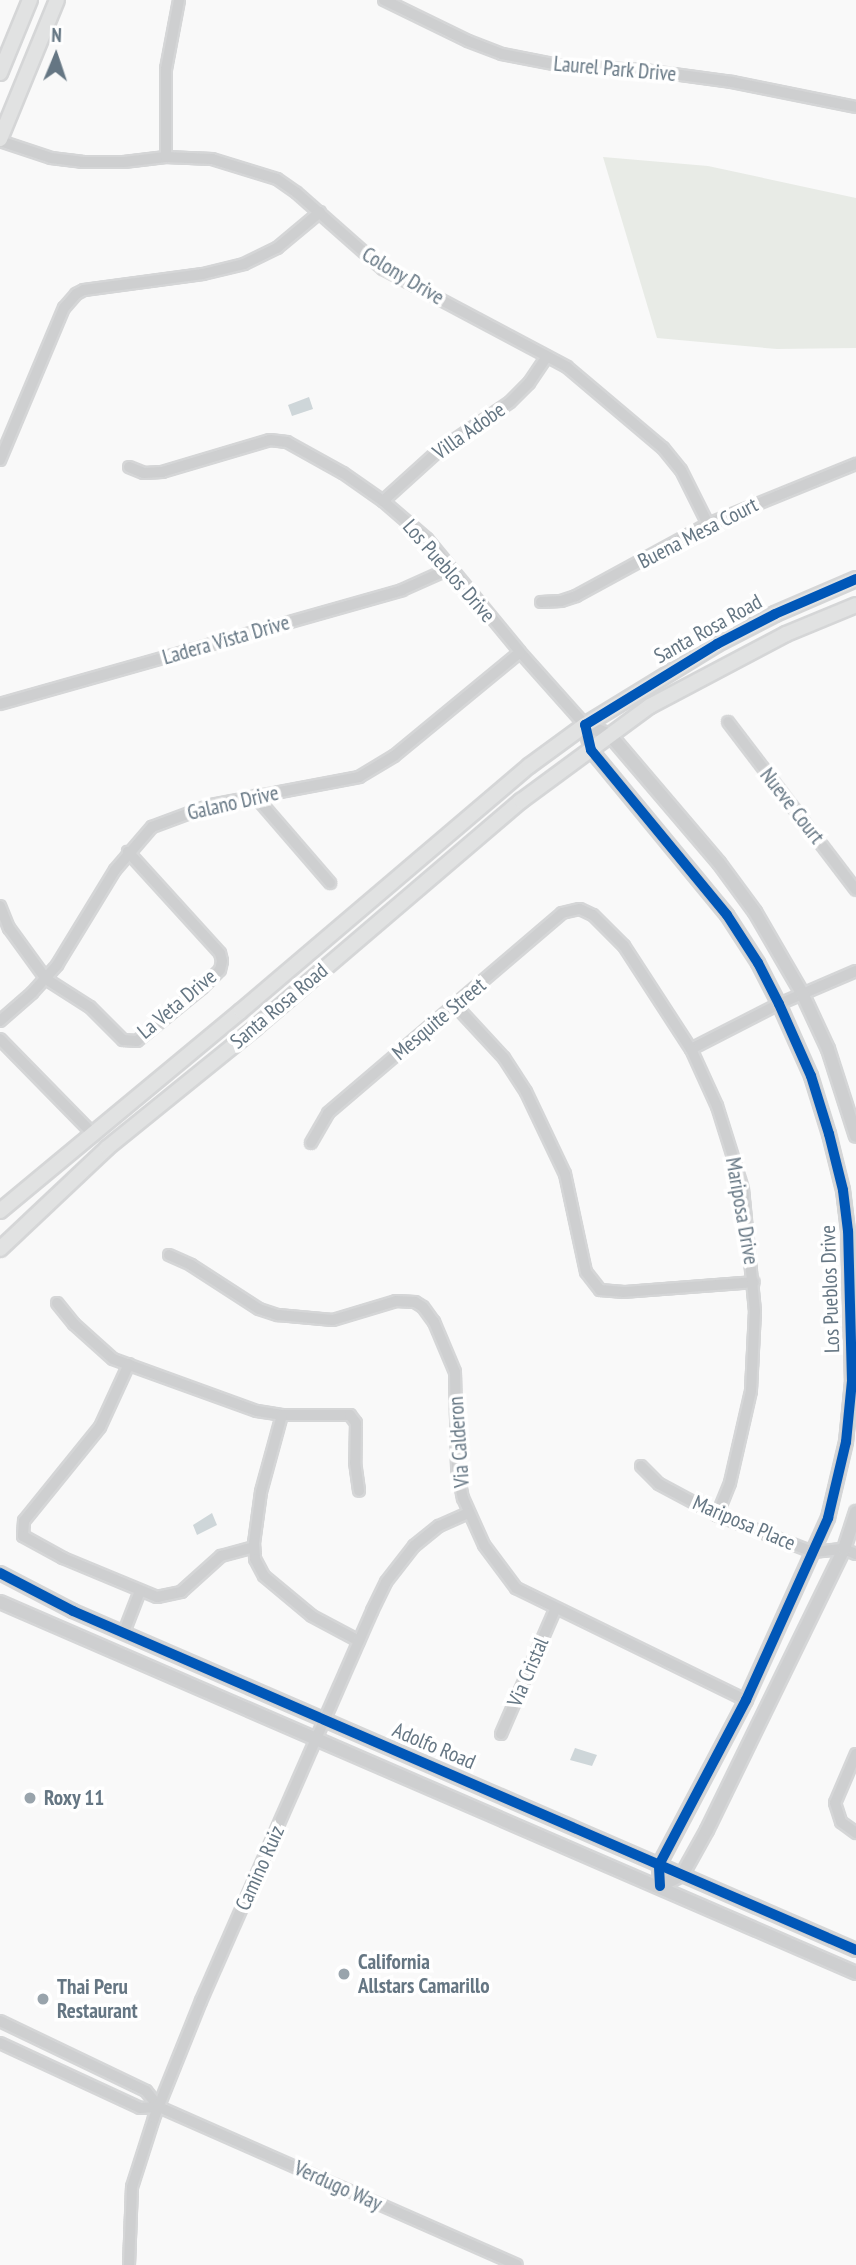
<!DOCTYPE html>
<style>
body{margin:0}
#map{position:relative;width:856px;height:2265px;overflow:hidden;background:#f9f9f9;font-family:"PT Sans Narrow",sans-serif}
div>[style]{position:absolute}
.green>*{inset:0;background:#e8ebe6}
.water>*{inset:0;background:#ced6d9}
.roads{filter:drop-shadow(2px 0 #d5d6d7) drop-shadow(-2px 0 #d5d6d7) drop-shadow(0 2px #d5d6d7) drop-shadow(0 -2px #d5d6d7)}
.minor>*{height:10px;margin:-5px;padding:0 5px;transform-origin:5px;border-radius:5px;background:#cecfd0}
.tertiary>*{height:12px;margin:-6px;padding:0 6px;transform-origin:6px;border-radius:6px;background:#cecfd0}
.secondary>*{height:14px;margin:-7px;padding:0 7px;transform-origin:7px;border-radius:7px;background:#e1e2e2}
.cycleway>*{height:10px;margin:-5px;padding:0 5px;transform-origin:5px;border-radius:5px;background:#0057b8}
.dots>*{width:19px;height:19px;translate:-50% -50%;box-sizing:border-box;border:4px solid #fff;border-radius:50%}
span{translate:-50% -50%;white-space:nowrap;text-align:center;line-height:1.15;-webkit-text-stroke:7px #fff;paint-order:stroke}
.street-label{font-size:21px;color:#657683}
.poi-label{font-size:21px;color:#657683;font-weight:700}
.left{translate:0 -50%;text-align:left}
.north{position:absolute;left:21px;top:21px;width:70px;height:70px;-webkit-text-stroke:5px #fff;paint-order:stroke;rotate:2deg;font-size:19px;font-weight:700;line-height:28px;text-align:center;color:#657683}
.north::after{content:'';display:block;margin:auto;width:24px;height:32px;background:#657683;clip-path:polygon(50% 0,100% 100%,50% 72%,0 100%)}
</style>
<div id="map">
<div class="green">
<div style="clip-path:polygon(603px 157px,708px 166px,856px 198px,856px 348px,777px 349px,657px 338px)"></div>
</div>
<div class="water">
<div style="clip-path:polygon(309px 397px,313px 409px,292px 416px,288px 405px)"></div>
<div style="clip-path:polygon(212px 1513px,217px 1525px,197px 1535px,193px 1525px)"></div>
<div style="clip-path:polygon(575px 1748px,597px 1755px,592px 1766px,570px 1760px)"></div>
</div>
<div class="roads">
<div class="minor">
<div style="left:384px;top:0;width:93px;rotate:26deg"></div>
<div style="left:468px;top:41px;width:36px;rotate:21deg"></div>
<div style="left:502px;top:54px;width:62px;rotate:11.1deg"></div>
<div style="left:563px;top:66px;width:81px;rotate:2.8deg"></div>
<div style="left:644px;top:70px;width:89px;rotate:7.8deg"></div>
<div style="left:732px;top:82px;width:126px;rotate:11.4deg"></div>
<div style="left:0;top:141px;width:54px;rotate:18.4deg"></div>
<div style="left:51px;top:158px;width:31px;rotate:7deg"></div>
<div style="left:82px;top:162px;width:42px"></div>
<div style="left:124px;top:162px;width:42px;rotate:-6.8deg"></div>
<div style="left:166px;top:157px;width:46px;rotate:2.5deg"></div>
<div style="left:212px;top:159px;width:68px;rotate:17.1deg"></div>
<div style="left:277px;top:179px;width:24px;rotate:35deg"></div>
<div style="left:297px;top:193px;width:115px;rotate:41.5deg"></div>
<div style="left:383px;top:269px;width:208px;rotate:28deg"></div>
<div style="left:567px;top:367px;width:126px;rotate:40.2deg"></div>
<div style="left:663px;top:448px;width:28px;rotate:51deg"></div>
<div style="left:681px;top:470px;width:60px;rotate:63.4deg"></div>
<div style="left:166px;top:157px;width:88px;rotate:-90deg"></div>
<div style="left:166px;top:69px;width:70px;rotate:-79.3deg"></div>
<div style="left:0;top:460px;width:165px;rotate:-67.2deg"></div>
<div style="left:64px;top:308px;width:18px;rotate:-49deg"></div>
<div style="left:76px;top:294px;width:9px;rotate:-27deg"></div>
<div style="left:84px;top:290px;width:120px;rotate:-7.7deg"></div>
<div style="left:203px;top:274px;width:42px;rotate:-13.7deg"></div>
<div style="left:244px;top:264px;width:37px;rotate:-26deg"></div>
<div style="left:277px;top:248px;width:56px;rotate:-39.9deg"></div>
<div style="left:129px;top:467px;width:16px;rotate:22deg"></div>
<div style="left:144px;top:473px;width:18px;rotate:-3deg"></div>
<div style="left:162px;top:472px;width:113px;rotate:-16.5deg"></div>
<div style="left:270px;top:440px;width:17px;rotate:7deg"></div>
<div style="left:287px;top:442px;width:64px;rotate:29deg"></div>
<div style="left:343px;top:473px;width:49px;rotate:35deg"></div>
<div style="left:383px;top:501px;width:58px;rotate:40.8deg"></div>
<div style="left:427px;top:539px;width:146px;rotate:50.5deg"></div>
<div style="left:520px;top:652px;width:98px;rotate:48.3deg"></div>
<div style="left:383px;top:501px;width:73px;rotate:-42.2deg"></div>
<div style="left:437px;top:452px;width:88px;rotate:-34.4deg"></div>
<div style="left:510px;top:402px;width:27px;rotate:-45deg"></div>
<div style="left:529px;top:383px;width:32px;rotate:-56deg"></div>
<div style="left:541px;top:602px;width:20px;rotate:-3deg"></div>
<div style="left:561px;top:601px;width:16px;rotate:-18deg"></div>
<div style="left:576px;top:596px;width:150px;rotate:-28.6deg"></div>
<div style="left:708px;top:524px;width:160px;rotate:-22.1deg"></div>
<div style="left:0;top:704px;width:418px;rotate:-15.8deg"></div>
<div style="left:402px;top:590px;width:51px;rotate:-24.1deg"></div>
<div style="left:728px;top:722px;width:211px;rotate:52.7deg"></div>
<div style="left:255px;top:796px;width:115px;rotate:49.2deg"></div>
<div style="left:0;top:906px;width:24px;rotate:68deg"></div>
<div style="left:9px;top:928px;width:63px;rotate:54deg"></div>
<div style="left:46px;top:979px;width:52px;rotate:32.5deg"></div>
<div style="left:90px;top:1007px;width:47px;rotate:45deg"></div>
<div style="left:123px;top:1040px;width:14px;rotate:4deg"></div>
<div style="left:137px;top:1041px;width:84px;rotate:-39.2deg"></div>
<div style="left:202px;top:988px;width:25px;rotate:-45deg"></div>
<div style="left:220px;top:970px;width:9px;rotate:-77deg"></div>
<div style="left:222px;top:961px;width:8px;rotate:-104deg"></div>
<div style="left:220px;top:953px;width:137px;rotate:-132.3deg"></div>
<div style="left:455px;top:1005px;width:72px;rotate:47.2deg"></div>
<div style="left:504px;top:1058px;width:40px;rotate:57.1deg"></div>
<div style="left:526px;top:1092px;width:91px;rotate:64.6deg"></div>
<div style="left:565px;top:1174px;width:100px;rotate:77.9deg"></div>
<div style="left:586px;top:1272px;width:23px;rotate:52deg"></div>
<div style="left:600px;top:1290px;width:24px;rotate:5deg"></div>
<div style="left:624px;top:1292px;width:130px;rotate:-4.4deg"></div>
<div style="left:0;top:1021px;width:43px;rotate:-41.2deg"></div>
<div style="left:32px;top:993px;width:38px;rotate:-48deg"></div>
<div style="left:57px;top:965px;width:111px;rotate:-58.6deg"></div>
<div style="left:115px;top:870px;width:57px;rotate:-49.3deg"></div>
<div style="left:152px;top:827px;width:63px;rotate:-20.4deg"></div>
<div style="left:211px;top:805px;width:151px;rotate:-10.7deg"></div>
<div style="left:359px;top:777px;width:41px;rotate:-31deg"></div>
<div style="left:394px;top:756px;width:163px;rotate:-39.5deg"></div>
<div style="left:0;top:1039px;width:133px;rotate:45.6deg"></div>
<div style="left:691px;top:1049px;width:99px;rotate:-27.1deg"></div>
<div style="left:779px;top:1004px;width:84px;rotate:-23.2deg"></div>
<div style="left:311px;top:1143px;width:34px;rotate:-60deg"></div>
<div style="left:328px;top:1113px;width:308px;rotate:-40.5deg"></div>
<div style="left:562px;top:913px;width:18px;rotate:-13deg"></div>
<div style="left:580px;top:909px;width:14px;rotate:25deg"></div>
<div style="left:593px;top:915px;width:44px;rotate:45deg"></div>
<div style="left:624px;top:946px;width:123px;rotate:57deg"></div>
<div style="left:691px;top:1049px;width:63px;rotate:65.5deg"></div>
<div style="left:717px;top:1106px;width:87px;rotate:72.6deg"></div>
<div style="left:743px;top:1189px;width:123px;rotate:84.4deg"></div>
<div style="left:755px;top:1311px;width:80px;rotate:92.9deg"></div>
<div style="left:751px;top:1391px;width:94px;rotate:102.9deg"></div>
<div style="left:730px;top:1483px;width:35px;rotate:112deg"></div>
<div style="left:169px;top:1255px;width:24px;rotate:24deg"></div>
<div style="left:191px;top:1265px;width:81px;rotate:32.9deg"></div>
<div style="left:259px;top:1309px;width:20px;rotate:18deg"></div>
<div style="left:278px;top:1315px;width:55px;rotate:5.2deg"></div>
<div style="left:333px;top:1320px;width:66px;rotate:-16.8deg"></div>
<div style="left:396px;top:1301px;width:19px;rotate:3deg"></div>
<div style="left:415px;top:1302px;width:9px;rotate:32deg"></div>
<div style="left:423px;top:1307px;width:19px;rotate:54deg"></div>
<div style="left:434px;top:1322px;width:54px;rotate:67.2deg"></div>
<div style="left:455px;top:1372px;width:96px;rotate:88.8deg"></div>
<div style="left:457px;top:1468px;width:31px;rotate:79deg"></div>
<div style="left:463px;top:1498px;width:51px;rotate:65.9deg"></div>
<div style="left:484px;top:1545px;width:54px;rotate:53.3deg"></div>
<div style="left:516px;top:1588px;width:256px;rotate:26deg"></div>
<div style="left:57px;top:1303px;width:27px;rotate:51deg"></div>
<div style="left:74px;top:1324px;width:52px;rotate:41.9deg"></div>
<div style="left:113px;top:1359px;width:153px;rotate:19.9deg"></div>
<div style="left:257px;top:1411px;width:25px;rotate:9deg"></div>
<div style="left:282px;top:1415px;width:68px"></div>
<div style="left:350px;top:1415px;width:10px;rotate:53deg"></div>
<div style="left:356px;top:1423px;width:39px;rotate:91deg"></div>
<div style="left:355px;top:1462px;width:29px;rotate:82deg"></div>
<div style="left:129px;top:1364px;width:69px;rotate:114.7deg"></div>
<div style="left:100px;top:1427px;width:121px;rotate:129deg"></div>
<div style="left:24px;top:1521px;width:15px;rotate:94deg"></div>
<div style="left:23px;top:1536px;width:46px;rotate:28.8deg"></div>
<div style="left:63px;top:1558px;width:102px;rotate:22.5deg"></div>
<div style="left:157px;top:1597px;width:25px;rotate:-12deg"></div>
<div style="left:181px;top:1592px;width:54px;rotate:-42deg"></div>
<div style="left:221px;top:1556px;width:34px;rotate:-15deg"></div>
<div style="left:282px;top:1415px;width:80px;rotate:105.3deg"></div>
<div style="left:261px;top:1492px;width:51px;rotate:97.8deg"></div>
<div style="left:254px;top:1543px;width:16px;rotate:86deg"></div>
<div style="left:255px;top:1559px;width:19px;rotate:62deg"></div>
<div style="left:264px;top:1576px;width:62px;rotate:39.8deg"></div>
<div style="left:312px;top:1616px;width:53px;rotate:28deg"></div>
<div style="left:641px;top:1466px;width:25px;rotate:45deg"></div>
<div style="left:659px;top:1484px;width:66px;rotate:28.1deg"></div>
<div style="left:717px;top:1515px;width:103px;rotate:21.1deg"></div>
<div style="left:813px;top:1552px;width:31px;rotate:-6deg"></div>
<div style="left:844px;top:1549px;width:13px;rotate:23deg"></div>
<div style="left:124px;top:1632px;width:44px;rotate:-68.7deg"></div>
<div style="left:501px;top:1734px;width:135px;rotate:-66.5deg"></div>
<div style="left:856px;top:1754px;width:53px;rotate:113.2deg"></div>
<div style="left:835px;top:1803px;width:20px;rotate:72deg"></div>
<div style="left:841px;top:1822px;width:19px;rotate:36deg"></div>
<div style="left:0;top:2021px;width:162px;rotate:25.6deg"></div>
<div style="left:146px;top:2091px;width:21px;rotate:51deg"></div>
<div style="left:0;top:2043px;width:154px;rotate:24.9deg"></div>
<div style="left:140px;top:2108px;width:19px;rotate:-3deg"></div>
<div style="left:159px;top:2107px;width:391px;rotate:23.8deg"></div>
<div style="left:129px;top:2265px;width:78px;rotate:-87.8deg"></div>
<div style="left:132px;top:2187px;width:72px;rotate:-72.3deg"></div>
<div style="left:154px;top:2118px;width:126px;rotate:-68.1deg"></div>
<div style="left:201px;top:2001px;width:426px;rotate:-66.3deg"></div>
<div style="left:372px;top:1611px;width:32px;rotate:-64deg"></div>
<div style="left:386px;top:1582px;width:46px;rotate:-52.1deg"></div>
<div style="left:414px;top:1546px;width:32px;rotate:-39deg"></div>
<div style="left:439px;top:1526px;width:32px;rotate:-24deg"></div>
</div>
<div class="tertiary">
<div style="left:585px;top:725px;width:26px;rotate:77deg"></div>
<div style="left:591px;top:750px;width:214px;rotate:50.5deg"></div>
<div style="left:727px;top:915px;width:57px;rotate:57.1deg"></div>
<div style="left:758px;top:963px;width:46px;rotate:62.9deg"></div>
<div style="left:779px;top:1004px;width:79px;rotate:66deg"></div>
<div style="left:811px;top:1076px;width:61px;rotate:72.8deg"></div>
<div style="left:829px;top:1134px;width:58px;rotate:76deg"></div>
<div style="left:843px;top:1190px;width:41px;rotate:83deg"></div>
<div style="left:848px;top:1231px;width:150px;rotate:88.5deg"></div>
<div style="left:852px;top:1381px;width:61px;rotate:95.6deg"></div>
<div style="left:846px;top:1442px;width:78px;rotate:103.3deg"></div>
<div style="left:828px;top:1518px;width:200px;rotate:114.3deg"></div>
<div style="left:746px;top:1700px;width:187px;rotate:117.8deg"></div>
<div style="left:659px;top:1865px;width:21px;rotate:87deg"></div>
<div style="left:585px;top:725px;width:27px;rotate:22deg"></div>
<div style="left:610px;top:735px;width:168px;rotate:49.6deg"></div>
<div style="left:719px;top:863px;width:61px;rotate:53.7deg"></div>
<div style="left:755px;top:912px;width:94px;rotate:59.9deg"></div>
<div style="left:802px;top:993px;width:62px;rotate:65.1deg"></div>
<div style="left:828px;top:1049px;width:91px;rotate:72.2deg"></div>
<div style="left:0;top:1573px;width:82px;rotate:27.5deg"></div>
<div style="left:73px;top:1611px;width:853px;rotate:23.41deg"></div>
<div style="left:0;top:1602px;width:933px;rotate:23.43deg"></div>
<div style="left:660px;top:1886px;width:25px;rotate:-27deg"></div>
<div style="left:682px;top:1875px;width:51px;rotate:-60.9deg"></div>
<div style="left:707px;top:1830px;width:313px;rotate:-64deg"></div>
<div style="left:844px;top:1549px;width:39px;rotate:-72deg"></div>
</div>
<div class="secondary">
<div style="left:0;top:73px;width:79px;rotate:-67.7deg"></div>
<div style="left:0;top:139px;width:150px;rotate:-67.7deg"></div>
<div style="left:0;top:1211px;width:313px;rotate:-39.7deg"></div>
<div style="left:241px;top:1011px;width:378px;rotate:-40.4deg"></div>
<div style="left:529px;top:766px;width:69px;rotate:-36.2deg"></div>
<div style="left:585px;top:725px;width:155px;rotate:-31.5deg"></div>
<div style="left:717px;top:644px;width:65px;rotate:-27.3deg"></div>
<div style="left:775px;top:614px;width:88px;rotate:-23.4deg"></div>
<div style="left:0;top:1249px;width:147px;rotate:-43.3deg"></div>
<div style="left:107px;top:1148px;width:191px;rotate:-39deg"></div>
<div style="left:255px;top:1028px;width:350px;rotate:-40.5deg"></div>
<div style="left:521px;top:801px;width:160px;rotate:-36.4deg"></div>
<div style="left:650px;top:706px;width:154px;rotate:-27.9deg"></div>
<div style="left:786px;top:634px;width:76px;rotate:-22.5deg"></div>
</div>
</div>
<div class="cycleway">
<div style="left:0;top:1573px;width:82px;rotate:27.5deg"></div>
<div style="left:73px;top:1611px;width:853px;rotate:23.41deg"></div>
<div style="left:660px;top:1886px;width:21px;rotate:-93deg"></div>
<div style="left:659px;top:1865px;width:187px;rotate:-62.2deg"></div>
<div style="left:746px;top:1700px;width:200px;rotate:-65.7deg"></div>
<div style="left:828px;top:1518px;width:78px;rotate:-76.7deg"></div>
<div style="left:846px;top:1442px;width:61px;rotate:-84.4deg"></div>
<div style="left:852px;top:1381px;width:150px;rotate:-91.5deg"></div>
<div style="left:848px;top:1231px;width:41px;rotate:-97deg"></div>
<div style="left:843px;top:1190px;width:58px;rotate:-104deg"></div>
<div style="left:829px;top:1134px;width:61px;rotate:-107.2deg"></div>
<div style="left:811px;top:1076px;width:79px;rotate:-114deg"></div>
<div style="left:779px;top:1004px;width:46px;rotate:-117.1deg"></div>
<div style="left:758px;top:963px;width:57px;rotate:-122.9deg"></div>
<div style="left:727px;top:915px;width:214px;rotate:-129.5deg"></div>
<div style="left:591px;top:750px;width:26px;rotate:-103deg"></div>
<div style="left:585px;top:725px;width:155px;rotate:-31.5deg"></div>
<div style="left:717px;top:644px;width:65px;rotate:-27.3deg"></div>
<div style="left:775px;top:614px;width:88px;rotate:-23.4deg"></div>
</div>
<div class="dots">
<div style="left:30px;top:1798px;background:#99a4ac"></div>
<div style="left:344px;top:1974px;background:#99a4ac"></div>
<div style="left:43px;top:1999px;background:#99a4ac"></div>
</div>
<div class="street-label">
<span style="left:615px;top:69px;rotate:5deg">Laurel Park Drive</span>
<span style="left:403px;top:276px;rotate:31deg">Colony Drive</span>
<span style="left:469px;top:431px;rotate:-35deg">Villa Adobe</span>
<span style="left:698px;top:533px;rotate:-27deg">Buena Mesa Court</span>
<span style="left:449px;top:571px;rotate:49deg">Los Pueblos Drive</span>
<span style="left:708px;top:629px;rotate:-29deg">Santa Rosa Road</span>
<span style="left:226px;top:640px;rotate:-16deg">Ladera Vista Drive</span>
<span style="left:233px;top:803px;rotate:-13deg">Galano Drive</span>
<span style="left:792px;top:806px;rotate:52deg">Nueve Court</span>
<span style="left:177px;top:1004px;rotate:-40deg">La Veta Drive</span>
<span style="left:279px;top:1006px;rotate:-40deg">Santa Rosa Road</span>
<span style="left:439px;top:1019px;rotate:-40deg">Mesquite Street</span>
<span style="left:742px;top:1211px;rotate:80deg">Mariposa Drive</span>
<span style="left:830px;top:1289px;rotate:-92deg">Los Pueblos Drive</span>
<span style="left:459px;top:1442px;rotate:-94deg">Via Calderon</span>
<span style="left:744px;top:1523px;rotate:23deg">Mariposa Place</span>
<span style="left:528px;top:1672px;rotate:-67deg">Via Cristal</span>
<span style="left:434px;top:1746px;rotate:23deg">Adolfo Road</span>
<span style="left:260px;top:1868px;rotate:-66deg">Camino Ruiz</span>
<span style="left:338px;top:2186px;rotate:24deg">Verdugo Way</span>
</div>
<div class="poi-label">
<span class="left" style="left:44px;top:1798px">Roxy 11</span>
<span class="left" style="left:358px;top:1974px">California<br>Allstars Camarillo</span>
<span class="left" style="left:57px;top:1999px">Thai Peru<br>Restaurant</span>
</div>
<div class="north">N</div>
</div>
